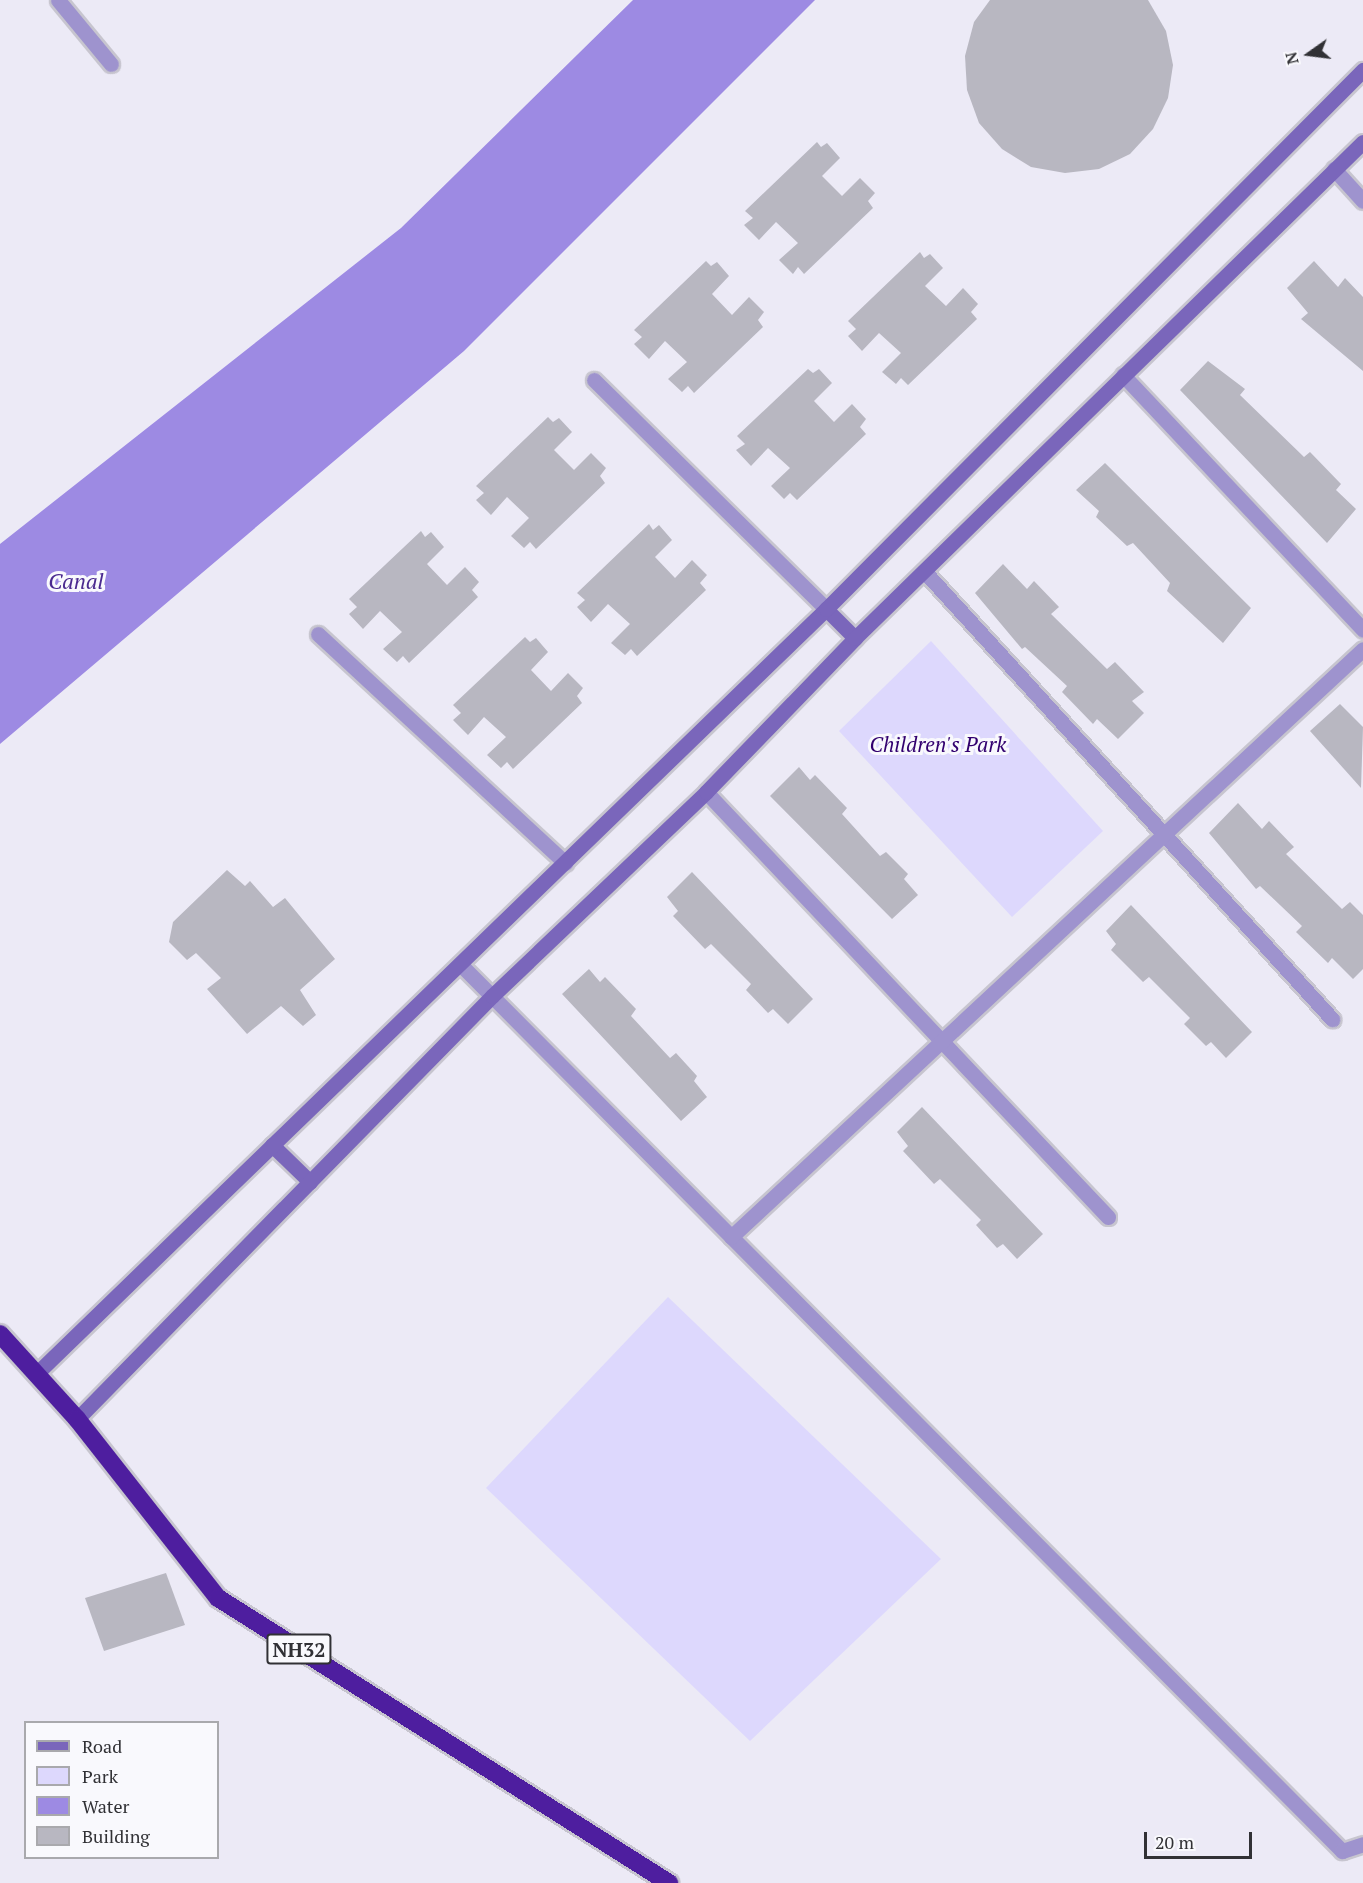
<!DOCTYPE html>
<style>
body{margin:0}
#map{position:relative;width:1363px;height:1883px;overflow:hidden;background:#eceaf6;font-family:"PT Serif",serif}
div>[style]{position:absolute}
.green>*{inset:0;background:#ddd8fd}
.water>*{inset:0;background:#9d8ae3}
.building>*{inset:0;background:#b8b7c1}
.roads{filter:drop-shadow(2px 0 #c7c5cf) drop-shadow(-2px 0 #c7c5cf) drop-shadow(0 2px #c7c5cf) drop-shadow(0 -2px #c7c5cf)}
.street>*{height:15px;margin:-7.5px;padding:0 7.5px;transform-origin:7.5px;border-radius:7.5px;background:#9e93ce}
.secondary>*{height:15px;margin:-7.5px;padding:0 7.5px;transform-origin:7.5px;border-radius:7.5px;background:#7a66bb}
.highway>*{height:18px;margin:-9px;padding:0 9px;transform-origin:9px;border-radius:9px;background:#4e1e9f}
span{translate:-50% -50%;white-space:nowrap;text-align:center;line-height:1.15;-webkit-text-stroke:6px #f9f9fd;paint-order:stroke}
.shield-label span{padding:2px 4px;background:#f9f9fd;border:2px solid;border-radius:4px;-webkit-text-stroke-width:0}
.shield-label{font-size:20px;color:#313135;font-weight:700}
.park-label{font-size:21px;color:#32006f;font-style:italic}
.water-label{font-size:22px;color:#4b2a90;font-style:italic}
.legend{position:absolute;left:24px;top:1721px;width:195px;height:138px;box-sizing:border-box;background:#f9f9fd;border:2px solid #a9a9ad;margin:0;padding:8px 10px;list-style:none;font-size:18px;color:#313135}
.legend li{display:flex;align-items:center;gap:12px;height:30px}
.legend b{width:30px;border:2px solid #a9a9ad}
.north{position:absolute;left:1279px;top:24px;width:60px;height:60px;-webkit-text-stroke:4px #f9f9fd;paint-order:stroke;rotate:256deg;font-size:16px;font-weight:700;line-height:24px;text-align:center;color:#313135}
.north::after{content:'';display:block;margin:auto;width:21px;height:27px;background:#313135;clip-path:polygon(50% 0,100% 100%,50% 72%,0 100%)}
.scale{position:absolute;left:1144px;top:1832px;width:108px;height:27px;box-sizing:border-box;border:3px solid #313135;border-top:0;padding-left:8px;font-size:18px;line-height:21px;white-space:nowrap;color:#313135;-webkit-text-stroke:4px #f9f9fd;paint-order:stroke}
</style>
<div id="map">
<div class="green">
<div style="clip-path:polygon(931px 641px,1103px 831px,1012px 917px,839px 731px)"></div>
<div style="clip-path:polygon(668px 1297px,941px 1559px,750px 1741px,486px 1488px)"></div>
</div>
<div class="water">
<div style="clip-path:polygon(633px 0,815px 0,464px 351px,0 744px,0 544px,401px 228px)"></div>
</div>
<div class="building">
<div style="clip-path:polygon(990px 0,1148px 0,1166px 31px,1173px 65px,1168px 98px,1153px 129px,1130px 154px,1099px 169px,1065px 173px,1031px 167px,1002px 149px,979px 123px,967px 90px,965px 56px,974px 22px)"></div>
<div style="clip-path:polygon(817px 142px,821px 147px,827px 143px,840px 158px,822px 176px,842px 196px,860px 178px,875px 193px,868px 201px,873px 208px,804px 274px,798px 267px,793px 274px,779px 260px,798px 243px,776px 222px,759px 240px,744px 225px,753px 218px,745px 211px)"></div>
<div style="clip-path:polygon(920px 252px,924px 258px,930px 254px,943px 268px,925px 286px,946px 306px,963px 288px,978px 304px,971px 312px,977px 319px,908px 385px,901px 378px,896px 384px,882px 372px,901px 353px,879px 333px,862px 351px,848px 336px,856px 329px,848px 321px)"></div>
<div style="clip-path:polygon(706px 261px,711px 266px,717px 262px,729px 276px,712px 294px,732px 315px,749px 297px,764px 312px,758px 320px,763px 327px,694px 393px,688px 386px,682px 392px,668px 379px,687px 362px,665px 341px,649px 359px,634px 344px,642px 337px,634px 330px)"></div>
<div style="clip-path:polygon(1314px 261px,1338px 287px,1345px 278px,1363px 297px,1363px 371px,1301px 319px,1308px 313px,1287px 288px)"></div>
<div style="clip-path:polygon(1208px 361px,1245px 389px,1240px 395px,1304px 457px,1310px 452px,1341px 484px,1336px 490px,1356px 509px,1327px 543px,1180px 390px)"></div>
<div style="clip-path:polygon(808px 369px,813px 373px,819px 369px,832px 383px,814px 401px,834px 422px,852px 404px,866px 419px,860px 427px,866px 434px,797px 500px,790px 493px,784px 499px,771px 486px,790px 468px,768px 448px,751px 466px,736px 450px,745px 444px,737px 436px)"></div>
<div style="clip-path:polygon(548px 417px,553px 422px,559px 418px,572px 432px,554px 450px,574px 470px,591px 453px,606px 468px,600px 476px,605px 483px,536px 549px,530px 542px,524px 548px,511px 536px,529px 518px,507px 497px,491px 515px,476px 500px,484px 493px,476px 486px)"></div>
<div style="clip-path:polygon(1105px 463px,1251px 608px,1223px 643px,1167px 591px,1170px 583px,1133px 543px,1127px 546px,1096px 517px,1099px 511px,1076px 490px)"></div>
<div style="clip-path:polygon(649px 524px,653px 530px,659px 525px,672px 540px,655px 557px,675px 578px,692px 560px,707px 575px,700px 583px,706px 590px,637px 656px,631px 649px,625px 655px,611px 643px,630px 624px,608px 604px,591px 622px,577px 607px,585px 600px,577px 593px)"></div>
<div style="clip-path:polygon(421px 531px,425px 537px,431px 532px,444px 547px,427px 564px,447px 585px,465px 567px,479px 582px,472px 590px,478px 597px,409px 663px,403px 656px,397px 662px,383px 649px,402px 632px,380px 611px,363px 629px,349px 614px,357px 607px,349px 599px)"></div>
<div style="clip-path:polygon(1003px 564px,1027px 589px,1034px 581px,1059px 607px,1051px 614px,1107px 669px,1115px 662px,1144px 692px,1132px 701px,1144px 713px,1118px 739px,1097px 719px,1093px 724px,1062px 692px,1067px 686px,1025px 647px,1022px 649px,975px 593px)"></div>
<div style="clip-path:polygon(525px 637px,530px 642px,536px 638px,548px 652px,531px 670px,551px 691px,568px 673px,583px 688px,577px 696px,582px 703px,513px 769px,507px 762px,501px 768px,487px 755px,506px 737px,484px 717px,468px 735px,453px 720px,461px 713px,453px 705px)"></div>
<div style="clip-path:polygon(1340px 704px,1363px 727px,1361px 788px,1310px 731px)"></div>
<div style="clip-path:polygon(799px 767px,810px 780px,815px 775px,847px 808px,842px 814px,880px 856px,886px 852px,908px 874px,904px 879px,918px 895px,892px 919px,770px 796px)"></div>
<div style="clip-path:polygon(1238px 803px,1262px 829px,1269px 821px,1294px 847px,1286px 854px,1342px 909px,1350px 902px,1363px 915px,1363px 969px,1353px 979px,1332px 958px,1328px 963px,1296px 932px,1302px 926px,1260px 886px,1256px 889px,1209px 833px)"></div>
<div style="clip-path:polygon(227px 870px,245px 886px,250px 881px,273px 907px,285px 898px,335px 959px,300px 990px,316px 1015px,303px 1026px,281px 1006px,247px 1034px,207px 989px,221px 978px,196px 953px,187px 960px,169px 942px,173px 922px)"></div>
<div style="clip-path:polygon(692px 872px,813px 999px,788px 1024px,773px 1009px,768px 1013px,746px 990px,751px 984px,711px 944px,705px 949px,673px 916px,678px 911px,667px 897px)"></div>
<div style="clip-path:polygon(1131px 905px,1252px 1032px,1226px 1058px,1211px 1042px,1206px 1046px,1184px 1024px,1190px 1018px,1149px 977px,1143px 982px,1111px 950px,1116px 944px,1106px 931px)"></div>
<div style="clip-path:polygon(589px 969px,600px 982px,605px 977px,636px 1009px,631px 1016px,670px 1058px,676px 1053px,697px 1076px,694px 1081px,707px 1097px,681px 1121px,562px 994px)"></div>
<div style="clip-path:polygon(922px 1107px,1043px 1234px,1017px 1259px,1003px 1244px,997px 1248px,976px 1225px,981px 1220px,940px 1179px,934px 1184px,903px 1151px,908px 1146px,897px 1132px)"></div>
<div style="clip-path:polygon(166px 1573px,185px 1625px,104px 1651px,85px 1598px)"></div>
</div>
<div class="roads">
<div class="street">
<div style="left:58px;top:0;width:83px;rotate:50.4deg"></div>
<div style="left:1334px;top:169px;width:43px;rotate:47.8deg"></div>
<div style="left:1123px;top:375px;width:350px;rotate:46.7deg"></div>
<div style="left:594px;top:380px;width:326px;rotate:44.6deg"></div>
<div style="left:925px;top:572px;width:605px;rotate:47.68deg"></div>
<div style="left:318px;top:634px;width:337px;rotate:42.8deg"></div>
<div style="left:706px;top:792px;width:585px;rotate:46.59deg"></div>
<div style="left:460px;top:964px;width:1251px;rotate:45.16deg"></div>
<div style="left:1342px;top:1851px;width:22px;rotate:-18deg"></div>
<div style="left:731px;top:1237px;width:863px;rotate:-42.93deg"></div>
</div>
<div class="secondary">
<div style="left:826px;top:609px;width:41px;rotate:45deg"></div>
<div style="left:272px;top:1145px;width:53px;rotate:44.2deg"></div>
<div style="left:36px;top:1374px;width:1100px;rotate:-44.08deg"></div>
<div style="left:826px;top:609px;width:761px;rotate:-45.11deg"></div>
<div style="left:77px;top:1419px;width:593px;rotate:-45.55deg"></div>
<div style="left:492px;top:996px;width:296px;rotate:-43.6deg"></div>
<div style="left:706px;top:792px;width:214px;rotate:-45.9deg"></div>
<div style="left:855px;top:638px;width:710px;rotate:-44.32deg"></div>
</div>
<div class="highway">
<div style="left:0;top:1334px;width:115px;rotate:47.8deg"></div>
<div style="left:77px;top:1419px;width:228px;rotate:51.8deg"></div>
<div style="left:218px;top:1598px;width:534px;rotate:32.29deg"></div>
</div>
</div>
<div class="shield-label">
<span style="left:299px;top:1649px">NH32</span>
</div>
<div class="park-label">
<span style="left:938px;top:744px">Children's Park</span>
</div>
<div class="water-label">
<span style="left:76px;top:581px">Canal</span>
</div>
<ul class="legend">
<li><b style="height:8px;background:#7a66bb"></b>Road</li>
<li><b style="height:16px;background:#ddd8fd"></b>Park</li>
<li><b style="height:16px;background:#9d8ae3"></b>Water</li>
<li><b style="height:16px;background:#b8b7c1"></b>Building</li>
</ul>
<div class="north">N</div>
<div class="scale">20 m</div>
</div>
